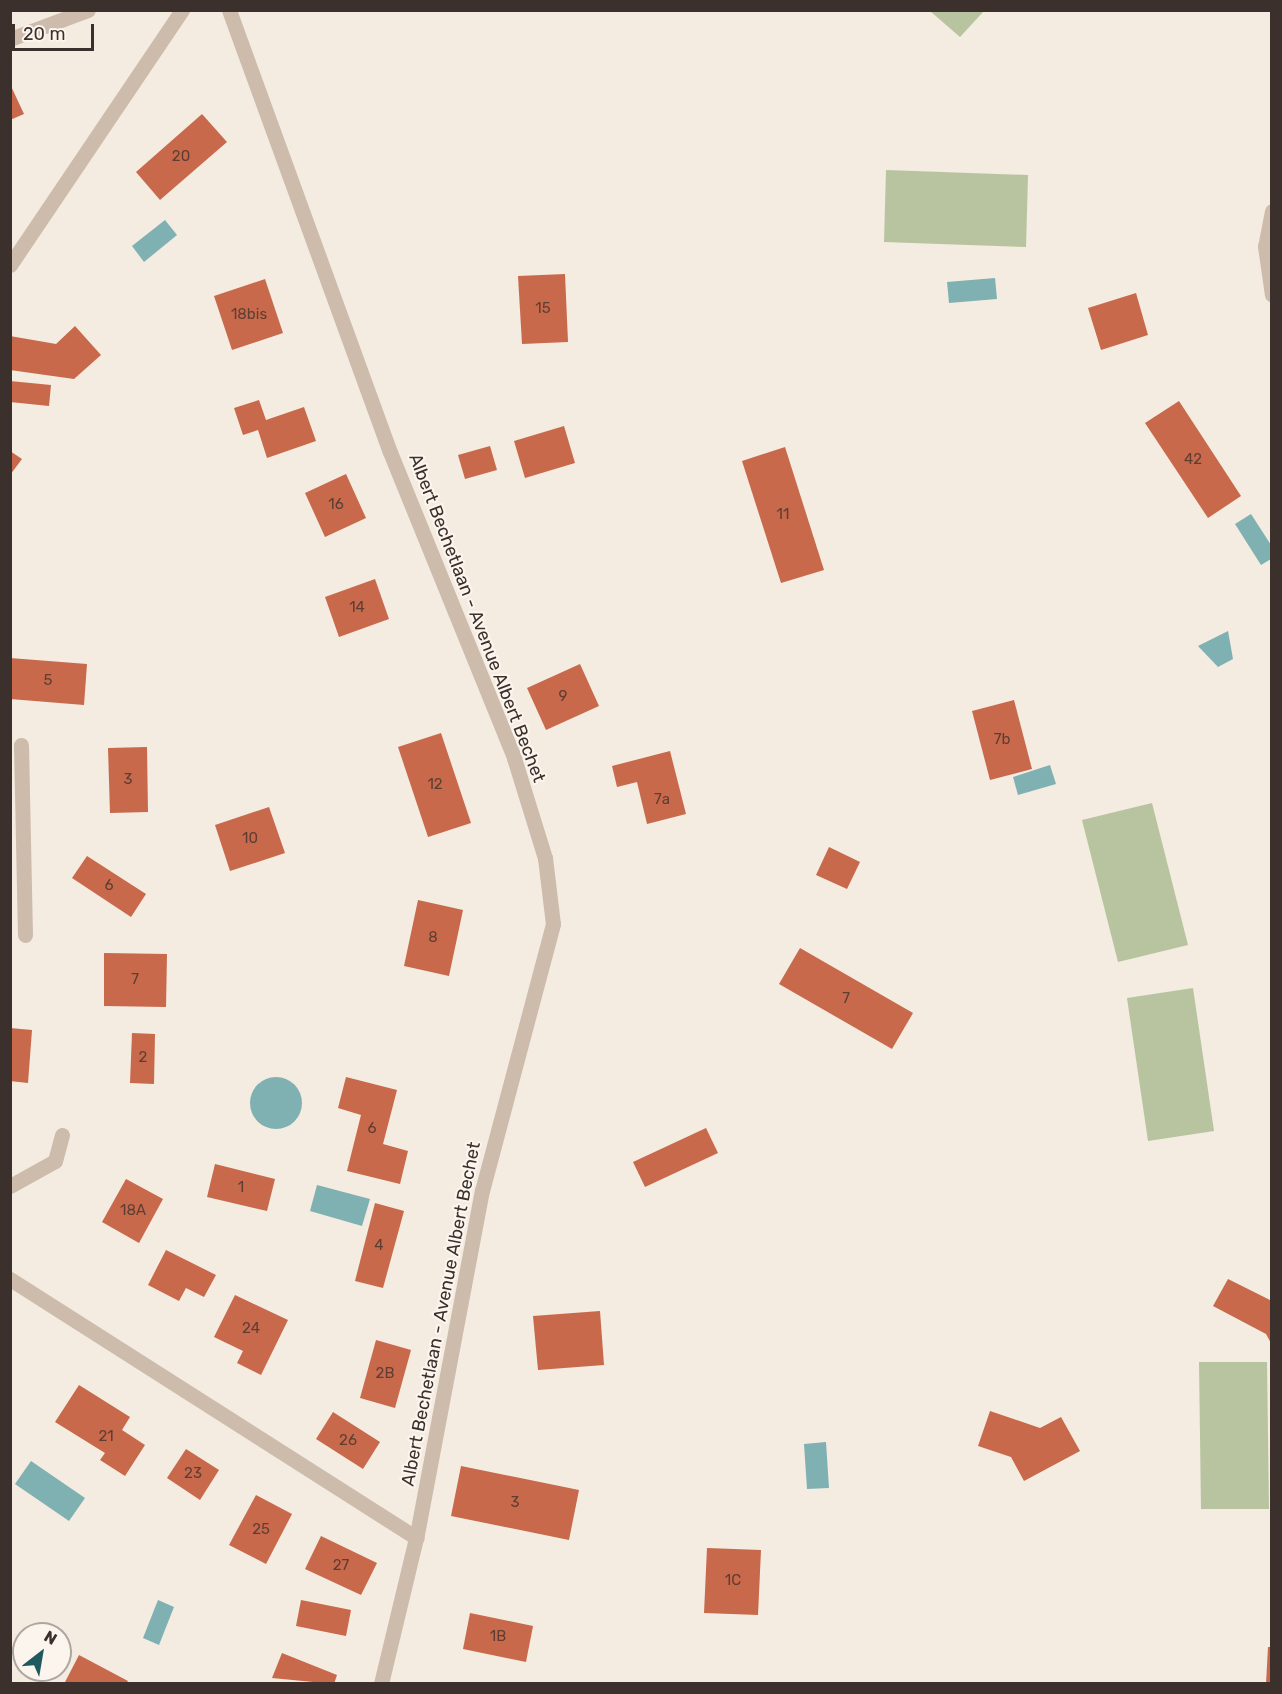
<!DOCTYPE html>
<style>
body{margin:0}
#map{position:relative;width:1282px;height:1694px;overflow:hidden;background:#f4ebe1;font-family:Rubik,sans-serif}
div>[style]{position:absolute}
.green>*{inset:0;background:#b8c4a0}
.water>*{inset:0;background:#7fb0b2}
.round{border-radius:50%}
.building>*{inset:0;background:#c8694b}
.minor>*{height:15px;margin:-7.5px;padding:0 7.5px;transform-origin:7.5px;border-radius:7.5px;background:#cdbbac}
span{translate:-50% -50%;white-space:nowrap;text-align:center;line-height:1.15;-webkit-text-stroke:4.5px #fbf5ee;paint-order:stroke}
.number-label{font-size:15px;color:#5e3e33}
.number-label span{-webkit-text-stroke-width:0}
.street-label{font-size:18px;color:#3b302b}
.frame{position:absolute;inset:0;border:12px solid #3b302b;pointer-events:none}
.north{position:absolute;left:12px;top:1622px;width:60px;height:60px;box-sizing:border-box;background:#fbf5ee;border:2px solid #aea6a0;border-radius:50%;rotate:31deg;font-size:16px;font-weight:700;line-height:24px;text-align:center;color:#3b302b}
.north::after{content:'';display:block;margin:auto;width:21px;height:27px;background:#1f5a5e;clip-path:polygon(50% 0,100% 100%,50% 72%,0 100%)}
.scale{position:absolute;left:12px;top:24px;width:82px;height:27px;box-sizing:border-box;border:3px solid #3b302b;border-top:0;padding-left:8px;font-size:18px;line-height:21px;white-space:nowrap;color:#3b302b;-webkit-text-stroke:4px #fbf5ee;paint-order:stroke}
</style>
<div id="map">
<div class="green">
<div style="clip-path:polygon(930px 11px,984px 11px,960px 37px)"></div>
<div style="clip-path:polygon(886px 170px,1028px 175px,1026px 247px,884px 242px)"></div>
<div style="clip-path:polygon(1152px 803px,1188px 945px,1118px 962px,1082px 820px)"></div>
<div style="clip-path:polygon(1193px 988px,1214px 1131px,1148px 1141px,1127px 998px)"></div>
<div style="clip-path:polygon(1199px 1362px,1267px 1362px,1269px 1509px,1201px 1509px)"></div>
</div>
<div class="water">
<div style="clip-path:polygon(165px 220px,177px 235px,144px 262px,132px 246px)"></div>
<div style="clip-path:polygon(995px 278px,997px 299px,949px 303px,947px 282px)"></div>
<div style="clip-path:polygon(1251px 514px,1271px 545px,1271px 559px,1261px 565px,1235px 524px)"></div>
<div style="clip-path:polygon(1228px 631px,1233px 659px,1218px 667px,1198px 646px)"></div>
<div style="clip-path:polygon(1050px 765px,1056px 784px,1018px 795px,1013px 777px)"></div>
<div class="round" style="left:250px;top:1077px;width:52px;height:52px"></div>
<div style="clip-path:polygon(317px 1185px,370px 1199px,362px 1226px,310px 1211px)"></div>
<div style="clip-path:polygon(826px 1442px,829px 1488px,807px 1489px,804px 1444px)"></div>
<div style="clip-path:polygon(31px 1461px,85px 1498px,69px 1521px,15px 1484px)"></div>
<div style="clip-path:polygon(158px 1600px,174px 1607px,159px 1645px,143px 1638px)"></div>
</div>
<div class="building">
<div style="clip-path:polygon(10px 84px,24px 114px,10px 120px)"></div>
<div style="clip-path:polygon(202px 114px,227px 142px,160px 200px,136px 172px)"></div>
<div style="clip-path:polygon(565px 274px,568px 342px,522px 344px,518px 276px)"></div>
<div style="clip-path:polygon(265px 279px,283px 333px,232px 350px,214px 296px)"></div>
<div style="clip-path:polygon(1136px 293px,1148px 335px,1101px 350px,1088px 308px)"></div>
<div style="clip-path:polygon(75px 326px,101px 355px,74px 379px,10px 370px,10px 336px,56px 344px)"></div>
<div style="clip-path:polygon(10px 381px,51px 385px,49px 406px,10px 402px)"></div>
<div style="clip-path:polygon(259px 400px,266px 420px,304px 407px,316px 441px,267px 458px,258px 430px,243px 435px,234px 408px)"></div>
<div style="clip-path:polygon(1179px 401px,1241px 496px,1208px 518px,1145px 423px)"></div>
<div style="clip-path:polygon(564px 426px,575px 463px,525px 478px,514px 441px)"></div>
<div style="clip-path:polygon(490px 446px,497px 470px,465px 479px,458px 455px)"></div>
<div style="clip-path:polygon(785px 447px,824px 570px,781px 583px,742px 461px)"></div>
<div style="clip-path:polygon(10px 451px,22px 459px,10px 475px)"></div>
<div style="clip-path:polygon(346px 474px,366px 518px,325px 537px,305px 493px)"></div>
<div style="clip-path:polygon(375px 579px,389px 619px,339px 637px,325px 597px)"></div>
<div style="clip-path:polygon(10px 658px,87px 664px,84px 705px,10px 699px)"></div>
<div style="clip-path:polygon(580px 664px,599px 706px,546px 730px,527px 688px)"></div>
<div style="clip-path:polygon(1014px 700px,1032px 769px,990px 780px,972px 711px)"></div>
<div style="clip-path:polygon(441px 733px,471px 823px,428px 837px,398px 747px)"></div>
<div style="clip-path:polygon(147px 747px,148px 812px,110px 813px,108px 748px)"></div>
<div style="clip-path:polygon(670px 751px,686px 814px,647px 824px,637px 782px,617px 787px,612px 766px)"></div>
<div style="clip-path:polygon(269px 807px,285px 853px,230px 871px,215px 825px)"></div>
<div style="clip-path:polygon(829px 847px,860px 862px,847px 889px,816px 875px)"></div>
<div style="clip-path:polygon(87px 856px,146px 894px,131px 917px,72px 878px)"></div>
<div style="clip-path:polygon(418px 900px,463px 910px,449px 976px,404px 966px)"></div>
<div style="clip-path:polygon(800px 948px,913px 1013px,892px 1049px,779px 984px)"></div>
<div style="clip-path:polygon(104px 953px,167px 954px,166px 1007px,104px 1006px)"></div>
<div style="clip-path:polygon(10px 1028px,32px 1030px,28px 1083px,10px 1081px)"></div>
<div style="clip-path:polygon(132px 1033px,155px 1034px,154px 1084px,130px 1083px)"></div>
<div style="clip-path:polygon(346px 1077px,397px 1090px,383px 1144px,408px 1151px,400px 1184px,347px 1171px,361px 1115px,338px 1108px)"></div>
<div style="clip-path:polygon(706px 1128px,718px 1153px,645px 1187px,633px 1162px)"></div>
<div style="clip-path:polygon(215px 1164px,275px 1179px,267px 1211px,207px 1197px)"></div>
<div style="clip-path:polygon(126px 1179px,163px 1199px,139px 1243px,102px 1222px)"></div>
<div style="clip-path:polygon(375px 1203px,404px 1211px,383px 1288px,355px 1281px)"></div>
<div style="clip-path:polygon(166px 1250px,216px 1275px,204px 1297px,186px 1288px,179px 1301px,148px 1285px)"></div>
<div style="clip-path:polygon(1228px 1279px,1272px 1301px,1272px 1345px,1266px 1334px,1213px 1306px)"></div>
<div style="clip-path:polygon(235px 1295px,288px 1320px,261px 1375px,237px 1363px,243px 1351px,214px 1337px)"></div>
<div style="clip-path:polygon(600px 1311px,604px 1365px,538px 1370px,533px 1316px)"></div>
<div style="clip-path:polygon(376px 1340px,411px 1350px,395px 1408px,360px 1398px)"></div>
<div style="clip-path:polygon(79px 1385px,130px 1417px,122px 1430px,145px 1445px,125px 1476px,100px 1460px,105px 1453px,55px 1422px)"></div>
<div style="clip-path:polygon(990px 1411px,1040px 1428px,1061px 1417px,1080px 1451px,1024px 1481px,1011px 1457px,978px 1446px)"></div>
<div style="clip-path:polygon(333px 1412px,380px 1442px,363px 1469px,316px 1439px)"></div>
<div style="clip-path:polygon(186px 1449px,219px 1470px,200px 1500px,167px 1478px)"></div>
<div style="clip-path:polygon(461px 1466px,579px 1490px,569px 1540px,451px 1516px)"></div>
<div style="clip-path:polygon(256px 1495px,292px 1514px,266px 1564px,229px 1545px)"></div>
<div style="clip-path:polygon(321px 1536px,377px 1563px,361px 1595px,305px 1569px)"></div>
<div style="clip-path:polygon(707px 1548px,761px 1550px,758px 1615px,704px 1613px)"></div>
<div style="clip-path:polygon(301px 1600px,351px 1610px,346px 1636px,296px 1626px)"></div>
<div style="clip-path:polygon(470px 1613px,533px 1626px,526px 1662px,463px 1649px)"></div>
<div style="clip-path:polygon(1268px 1647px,1272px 1647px,1272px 1684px,1266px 1684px)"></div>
<div style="clip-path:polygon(282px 1653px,337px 1675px,334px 1684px,272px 1678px)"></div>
<div style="clip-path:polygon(79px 1655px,128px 1681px,126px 1684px,64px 1684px)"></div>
</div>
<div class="minor">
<div style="left:229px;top:10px;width:470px;rotate:70deg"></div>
<div style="left:390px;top:452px;width:330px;rotate:67.9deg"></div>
<div style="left:514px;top:758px;width:105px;rotate:72.8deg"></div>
<div style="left:545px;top:858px;width:66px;rotate:83.1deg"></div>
<div style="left:553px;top:924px;width:275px;rotate:104.9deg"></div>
<div style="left:482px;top:1190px;width:354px;rotate:100.7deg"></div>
<div style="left:416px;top:1538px;width:150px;rotate:103.5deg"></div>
<div style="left:10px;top:39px;width:83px;rotate:-20.4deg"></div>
<div style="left:1272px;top:211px;width:36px;rotate:101deg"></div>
<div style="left:1265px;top:246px;width:49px;rotate:81.9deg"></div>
<div style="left:10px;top:265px;width:308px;rotate:-56deg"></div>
<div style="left:21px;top:745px;width:190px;rotate:88.8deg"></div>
<div style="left:10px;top:1186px;width:51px;rotate:-29.1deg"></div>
<div style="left:55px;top:1161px;width:27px;rotate:-75deg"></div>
<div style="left:10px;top:1279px;width:482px;rotate:32.5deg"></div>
</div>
<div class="number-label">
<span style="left:181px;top:157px">20</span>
<span style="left:543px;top:309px">15</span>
<span style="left:249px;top:315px">18bis</span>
<span style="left:1193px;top:460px">42</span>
<span style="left:336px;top:505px">16</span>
<span style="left:783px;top:515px">11</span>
<span style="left:357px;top:608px">14</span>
<span style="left:48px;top:681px">5</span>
<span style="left:563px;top:697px">9</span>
<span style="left:1002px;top:740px">7b</span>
<span style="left:128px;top:780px">3</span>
<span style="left:435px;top:785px">12</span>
<span style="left:662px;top:800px">7a</span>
<span style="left:250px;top:839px">10</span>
<span style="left:109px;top:886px">6</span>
<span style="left:433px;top:938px">8</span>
<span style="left:135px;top:980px">7</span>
<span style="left:846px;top:999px">7</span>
<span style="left:143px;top:1058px">2</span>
<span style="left:372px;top:1129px">6</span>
<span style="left:241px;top:1188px">1</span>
<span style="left:133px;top:1211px">18A</span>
<span style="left:379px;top:1246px">4</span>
<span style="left:251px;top:1329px">24</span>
<span style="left:385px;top:1374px">2B</span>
<span style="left:106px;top:1437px">21</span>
<span style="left:348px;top:1441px">26</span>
<span style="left:193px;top:1474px">23</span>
<span style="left:515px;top:1503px">3</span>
<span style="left:261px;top:1530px">25</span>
<span style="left:341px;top:1566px">27</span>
<span style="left:733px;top:1581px">1C</span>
<span style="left:498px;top:1637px">1B</span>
</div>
<div class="street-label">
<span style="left:477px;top:618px;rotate:69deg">Albert Bechetlaan - Avenue Albert Bechet</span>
<span style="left:441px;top:1314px;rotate:-79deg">Albert Bechetlaan - Avenue Albert Bechet</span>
</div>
<div class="frame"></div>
<div class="north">N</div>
<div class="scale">20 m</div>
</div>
